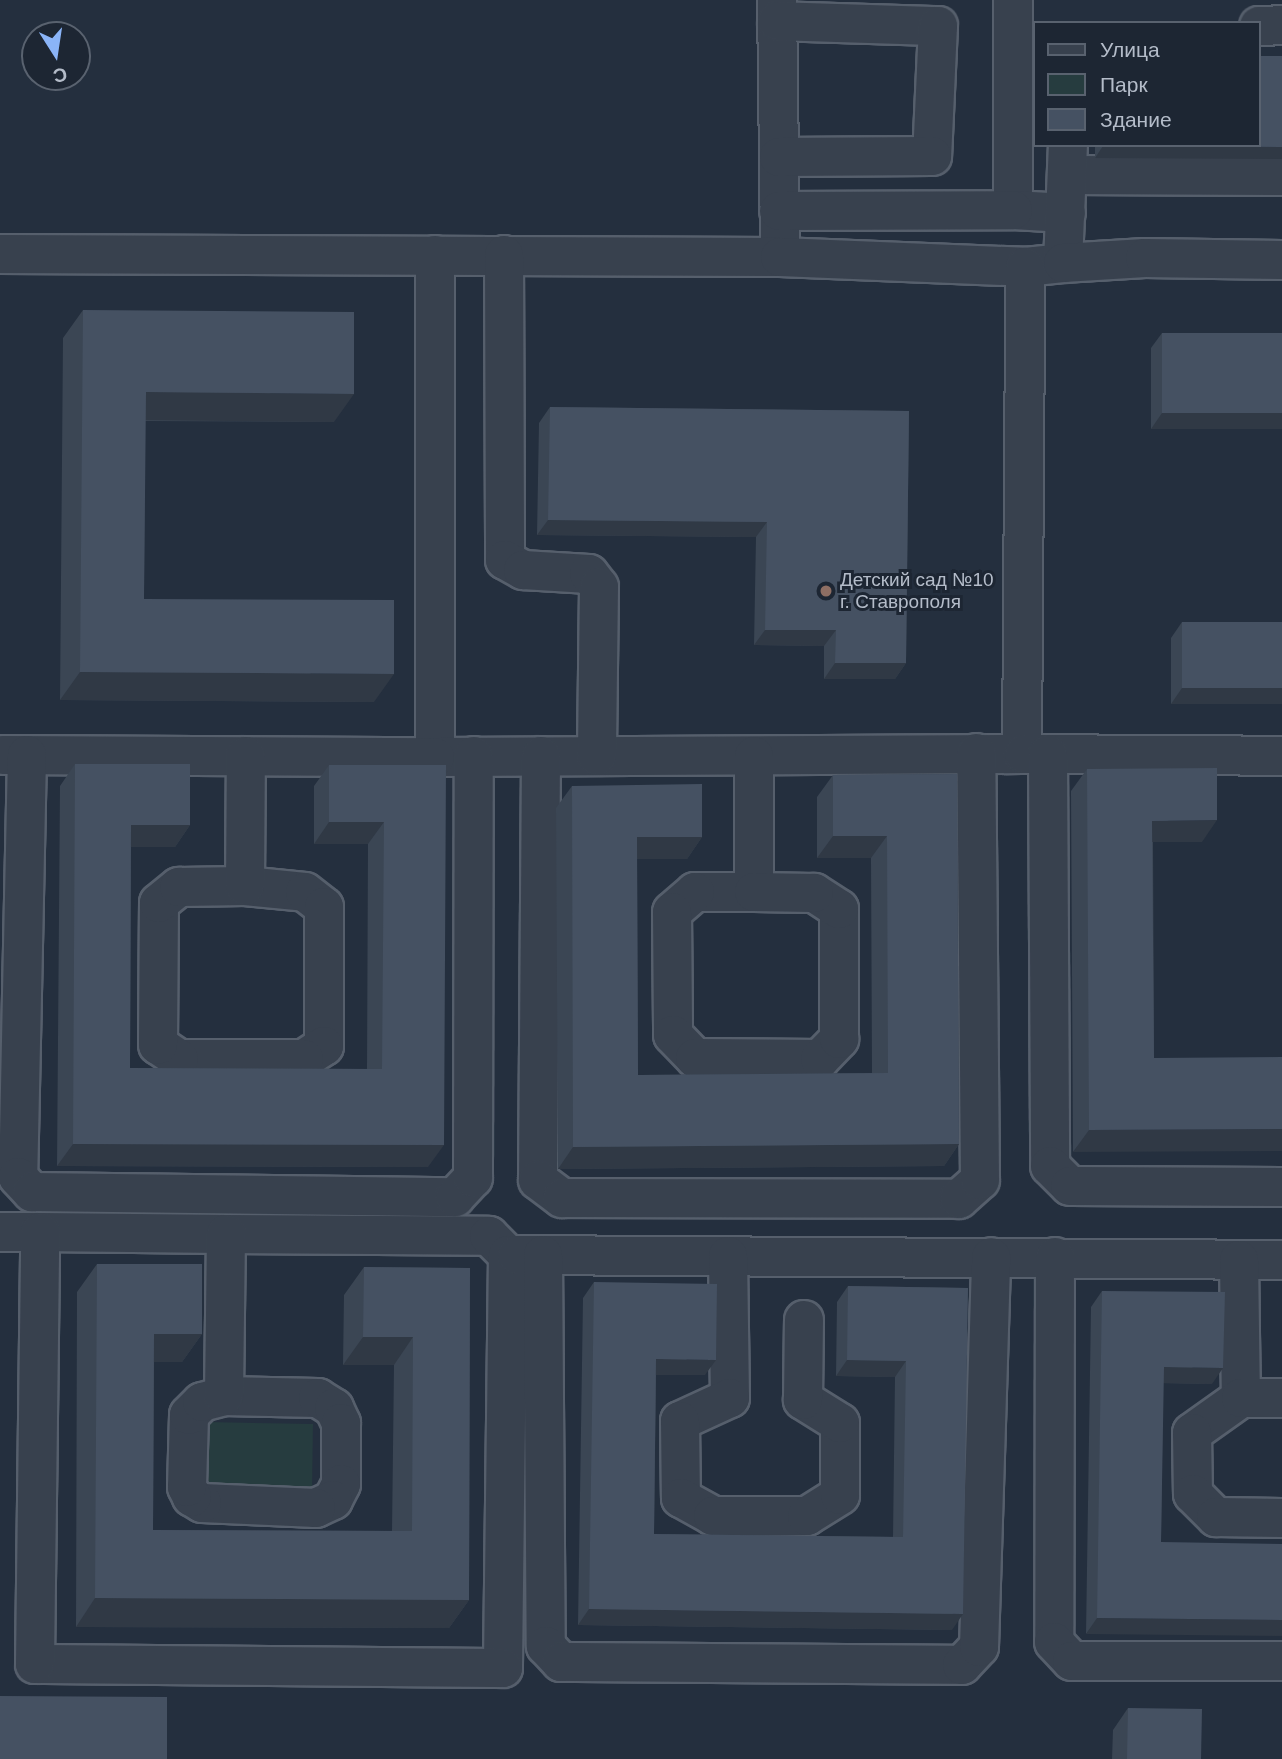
<!DOCTYPE html>
<meta charset="utf-8">
<style>
body{margin:0}
#map{position:relative;width:1282px;height:1759px;overflow:hidden;background:#242f3e;font-family:Arial,sans-serif}
div>[style]{position:absolute}
.green>*{inset:0;background:#263c3f}
.roads{filter:drop-shadow(2px 0 #565f6c) drop-shadow(-2px 0 #565f6c) drop-shadow(0 2px #565f6c) drop-shadow(0 -2px #565f6c)}
.minor>*{height:38px;margin:-19px;padding:0 19px;transform-origin:19px;border-radius:19px;background:#38414e}
.wall>*{inset:0;background:#3b4654}
.shaded-wall>*{inset:0;background:#303945}
.building>*{inset:0;background:#455162}
.dots>*{width:19px;height:19px;translate:-50% -50%;box-sizing:border-box;border:4px solid #1d2633;border-radius:50%}
span{translate:-50% -50%;white-space:nowrap;text-align:center;line-height:1.15;-webkit-text-stroke:6px #1d2633;paint-order:stroke}
.poi-label{font-size:19px;color:#b4bcc9}
.left{translate:0 -50%;text-align:left}
.legend{position:absolute;left:1033px;top:21px;width:228px;height:126px;box-sizing:border-box;background:#1d2633;border:2px solid #59626f;margin:0;padding:9px 12px;list-style:none;font-size:21px;color:#b4bcc9}
.legend li{display:flex;align-items:center;gap:14px;height:35px}
.legend b{width:35px;border:2px solid #59626f}
.north{position:absolute;left:21px;top:21px;width:70px;height:70px;box-sizing:border-box;background:#1d2633;border:2px solid #59626f;border-radius:50%;rotate:168deg;font-size:19px;font-weight:700;line-height:28px;text-align:center;color:#b4bcc9}
.north::after{content:'';display:block;margin:auto;width:24px;height:32px;background:#8ab4f8;clip-path:polygon(50% 0,100% 100%,50% 72%,0 100%)}
</style>
<div id="map">
<div class="green">
<div style="clip-path:polygon(207px 1422px,313px 1424px,312px 1492px,206px 1490px)"></div>
</div>
<div class="roads">
<div class="minor">
<div style="left:777px;top:0;width:257px;rotate:89.3deg"></div>
<div style="left:1013px;top:0;width:210px;rotate:90deg"></div>
<div style="left:1013px;top:210px;width:53px;rotate:3.2deg"></div>
<div style="left:777px;top:21px;width:161px;rotate:1.8deg"></div>
<div style="left:938px;top:26px;width:130px;rotate:92.6deg"></div>
<div style="left:932px;top:156px;width:153px;rotate:179.6deg"></div>
<div style="left:1259px;top:26px;width:23px;rotate:-2deg"></div>
<div style="left:1068px;top:175px;width:214px;rotate:0.3deg"></div>
<div style="left:779px;top:211px;width:234px;rotate:-0.2deg"></div>
<div style="left:0;top:254px;width:780px;rotate:0.22deg"></div>
<div style="left:780px;top:257px;width:245px;rotate:2.3deg"></div>
<div style="left:1025px;top:267px;width:38px;rotate:-6deg"></div>
<div style="left:1063px;top:263px;width:118px;rotate:-87.6deg"></div>
<div style="left:435px;top:255px;width:502px;rotate:90deg"></div>
<div style="left:435px;top:757px;width:587px;rotate:-0.29deg"></div>
<div style="left:1022px;top:754px;width:487px;rotate:-89.6deg"></div>
<div style="left:504px;top:255px;width:305px;rotate:89.8deg"></div>
<div style="left:505px;top:560px;width:21px;rotate:29deg"></div>
<div style="left:523px;top:570px;width:66px;rotate:3.5deg"></div>
<div style="left:589px;top:574px;width:16px;rotate:52deg"></div>
<div style="left:599px;top:587px;width:169px;rotate:90.7deg"></div>
<div style="left:1063px;top:263px;width:82px;rotate:-3.5deg"></div>
<div style="left:1145px;top:258px;width:137px;rotate:0.8deg"></div>
<div style="left:1024px;top:754px;width:258px;rotate:0.4deg"></div>
<div style="left:1048px;top:754px;width:412px;rotate:89.7deg"></div>
<div style="left:1050px;top:1166px;width:28px;rotate:45deg"></div>
<div style="left:1070px;top:1186px;width:212px;rotate:0.3deg"></div>
<div style="left:3px;top:755px;width:432px;rotate:0.3deg"></div>
<div style="left:27px;top:755px;width:422px;rotate:91.2deg"></div>
<div style="left:18px;top:1177px;width:21px;rotate:47deg"></div>
<div style="left:32px;top:1192px;width:423px;rotate:0.7deg"></div>
<div style="left:455px;top:1197px;width:26px;rotate:-47deg"></div>
<div style="left:473px;top:1178px;width:422px;rotate:-89.9deg"></div>
<div style="left:541px;top:756px;width:424px;rotate:90.4deg"></div>
<div style="left:538px;top:1180px;width:30px;rotate:37deg"></div>
<div style="left:562px;top:1198px;width:397px;rotate:0.1deg"></div>
<div style="left:959px;top:1199px;width:28px;rotate:-42deg"></div>
<div style="left:980px;top:1180px;width:427px;rotate:-90.5deg"></div>
<div style="left:754px;top:756px;width:136px;rotate:90deg"></div>
<div style="left:754px;top:892px;width:59px;rotate:180deg"></div>
<div style="left:695px;top:892px;width:30px;rotate:139deg"></div>
<div style="left:672px;top:912px;width:123px;rotate:89.5deg"></div>
<div style="left:673px;top:1035px;width:32px;rotate:46deg"></div>
<div style="left:695px;top:1058px;width:125px;rotate:0.5deg"></div>
<div style="left:820px;top:1059px;width:28px;rotate:-46deg"></div>
<div style="left:839px;top:1039px;width:130px;rotate:-90deg"></div>
<div style="left:839px;top:909px;width:30px;rotate:-147deg"></div>
<div style="left:814px;top:893px;width:60px;rotate:-179deg"></div>
<div style="left:245px;top:886px;width:60px;rotate:5.7deg"></div>
<div style="left:305px;top:892px;width:24px;rotate:38deg"></div>
<div style="left:324px;top:907px;width:139px;rotate:90deg"></div>
<div style="left:324px;top:1046px;width:24px;rotate:147deg"></div>
<div style="left:304px;top:1059px;width:125px;rotate:180deg"></div>
<div style="left:179px;top:1059px;width:25px;rotate:-146deg"></div>
<div style="left:158px;top:1045px;width:142px;rotate:-89.6deg"></div>
<div style="left:159px;top:903px;width:26px;rotate:-39deg"></div>
<div style="left:179px;top:887px;width:66px;rotate:-0.9deg"></div>
<div style="left:245px;top:886px;width:130px;rotate:-89.6deg"></div>
<div style="left:0;top:1232px;width:40px"></div>
<div style="left:40px;top:1232px;width:186px;rotate:0.6deg"></div>
<div style="left:226px;top:1234px;width:263px;rotate:0.4deg"></div>
<div style="left:489px;top:1236px;width:27px;rotate:45deg"></div>
<div style="left:508px;top:1255px;width:413px;rotate:90.7deg"></div>
<div style="left:503px;top:1668px;width:468px;rotate:-179.5deg"></div>
<div style="left:35px;top:1664px;width:432px;rotate:-89.3deg"></div>
<div style="left:517px;top:1255px;width:765px;rotate:0.37deg"></div>
<div style="left:543px;top:1255px;width:391px;rotate:89.6deg"></div>
<div style="left:546px;top:1646px;width:22px;rotate:47deg"></div>
<div style="left:561px;top:1662px;width:401px;rotate:0.4deg"></div>
<div style="left:962px;top:1665px;width:25px;rotate:-47deg"></div>
<div style="left:979px;top:1647px;width:390px;rotate:-88.2deg"></div>
<div style="left:728px;top:1256px;width:142px;rotate:89.2deg"></div>
<div style="left:730px;top:1398px;width:55px;rotate:155.3deg"></div>
<div style="left:680px;top:1421px;width:77px;rotate:89.3deg"></div>
<div style="left:681px;top:1498px;width:37px;rotate:29deg"></div>
<div style="left:713px;top:1516px;width:94px"></div>
<div style="left:807px;top:1516px;width:39px;rotate:-32deg"></div>
<div style="left:840px;top:1495px;width:72px;rotate:-90deg"></div>
<div style="left:840px;top:1423px;width:44px;rotate:-148.1deg"></div>
<div style="left:803px;top:1400px;width:80px;rotate:-89.3deg"></div>
<div style="left:1055px;top:1257px;width:385px;rotate:90.1deg"></div>
<div style="left:1054px;top:1642px;width:26px;rotate:47deg"></div>
<div style="left:1072px;top:1661px;width:210px"></div>
<div style="left:1239px;top:1260px;width:138px;rotate:89.2deg"></div>
<div style="left:1241px;top:1398px;width:60px;rotate:144.5deg"></div>
<div style="left:1192px;top:1433px;width:61px;rotate:89.1deg"></div>
<div style="left:1193px;top:1494px;width:33px;rotate:45deg"></div>
<div style="left:1216px;top:1517px;width:66px;rotate:0.9deg"></div>
<div style="left:224px;top:1396px;width:94px;rotate:1.2deg"></div>
<div style="left:318px;top:1398px;width:19px;rotate:32deg"></div>
<div style="left:334px;top:1408px;width:17px;rotate:65deg"></div>
<div style="left:341px;top:1423px;width:61px;rotate:90deg"></div>
<div style="left:341px;top:1484px;width:18px;rotate:117deg"></div>
<div style="left:333px;top:1500px;width:19px;rotate:155deg"></div>
<div style="left:316px;top:1508px;width:114px;rotate:-177.5deg"></div>
<div style="left:202px;top:1503px;width:12px;rotate:-149deg"></div>
<div style="left:192px;top:1497px;width:11px;rotate:-117deg"></div>
<div style="left:187px;top:1487px;width:72px;rotate:-88.4deg"></div>
<div style="left:189px;top:1415px;width:18px;rotate:-45deg"></div>
<div style="left:202px;top:1402px;width:23px;rotate:-15deg"></div>
<div style="left:224px;top:1396px;width:162px;rotate:-89.3deg"></div>
<div style="left:1241px;top:1398px;width:41px"></div>
</div>
</div>
<div class="wall">
<div style="clip-path:polygon(1095px 145px,1259px 145px,1095px 158px)"></div>
<div style="clip-path:polygon(83px 310px,334px 422px,145px 421px,144px 599px,374px 702px,60px 700px,63px 338px)"></div>
<div style="clip-path:polygon(1162px 333px,1282px 333px,1282px 429px,1151px 429px,1151px 348px)"></div>
<div style="clip-path:polygon(550px 407px,909px 411px,906px 663px,895px 679px,824px 679px,824px 646px,754px 645px,756px 537px,537px 535px,539px 423px)"></div>
<div style="clip-path:polygon(1182px 622px,1282px 622px,1282px 704px,1171px 704px,1171px 638px)"></div>
<div style="clip-path:polygon(75px 764px,190px 825px,175px 847px,131px 847px,130px 1068px,367px 1069px,368px 844px,314px 844px,314px 786px,329px 765px,446px 765px,428px 1167px,57px 1166px,60px 786px)"></div>
<div style="clip-path:polygon(1087px 769px,1202px 842px,1153px 842px,1154px 1058px,1073px 1152px,1071px 791px)"></div>
<div style="clip-path:polygon(957px 774px,959px 1144px,944px 1166px,558px 1169px,556px 808px,572px 786px,702px 837px,687px 859px,637px 859px,638px 1075px,872px 1073px,871px 858px,817px 858px,817px 797px,833px 775px)"></div>
<div style="clip-path:polygon(97px 1264px,202px 1334px,182px 1362px,154px 1362px,153px 1530px,392px 1531px,394px 1365px,343px 1365px,344px 1295px,364px 1267px,470px 1268px,469px 1600px,449px 1628px,76px 1627px,77px 1292px)"></div>
<div style="clip-path:polygon(594px 1282px,705px 1375px,656px 1375px,654px 1534px,893px 1537px,895px 1377px,836px 1376px,837px 1302px,848px 1286px,968px 1288px,952px 1630px,578px 1625px,583px 1298px)"></div>
<div style="clip-path:polygon(1102px 1291px,1212px 1384px,1163px 1383px,1161px 1542px,1086px 1634px,1091px 1307px)"></div>
<div style="clip-path:polygon(1128px 1708px,1201px 1759px,1112px 1759px,1113px 1730px)"></div>
</div>
<div class="shaded-wall">
<div style="clip-path:polygon(1103px 146px,1282px 147px,1282px 159px,1095px 158px)"></div>
<div style="clip-path:polygon(146px 392px,354px 394px,334px 422px,126px 420px)"></div>
<div style="clip-path:polygon(1162px 413px,1282px 413px,1282px 429px,1151px 429px)"></div>
<div style="clip-path:polygon(548px 520px,767px 522px,756px 537px,537px 535px)"></div>
<div style="clip-path:polygon(765px 630px,836px 630px,824px 646px,754px 645px)"></div>
<div style="clip-path:polygon(835px 663px,906px 663px,895px 679px,824px 679px)"></div>
<div style="clip-path:polygon(80px 672px,394px 674px,374px 702px,60px 700px)"></div>
<div style="clip-path:polygon(1182px 688px,1282px 688px,1282px 704px,1171px 704px)"></div>
<div style="clip-path:polygon(1217px 820px,1202px 842px,1137px 842px,1152px 821px)"></div>
<div style="clip-path:polygon(329px 822px,384px 822px,368px 844px,314px 844px)"></div>
<div style="clip-path:polygon(131px 825px,190px 825px,175px 847px,115px 847px)"></div>
<div style="clip-path:polygon(833px 836px,887px 836px,871px 858px,817px 858px)"></div>
<div style="clip-path:polygon(637px 837px,702px 837px,687px 859px,622px 859px)"></div>
<div style="clip-path:polygon(1282px 1129px,1282px 1151px,1073px 1152px,1089px 1130px)"></div>
<div style="clip-path:polygon(73px 1144px,444px 1145px,428px 1167px,57px 1166px)"></div>
<div style="clip-path:polygon(959px 1144px,944px 1166px,558px 1169px,573px 1147px)"></div>
<div style="clip-path:polygon(154px 1334px,202px 1334px,182px 1362px,135px 1362px)"></div>
<div style="clip-path:polygon(363px 1337px,413px 1337px,394px 1365px,343px 1365px)"></div>
<div style="clip-path:polygon(656px 1359px,716px 1360px,705px 1375px,645px 1375px)"></div>
<div style="clip-path:polygon(847px 1360px,906px 1361px,895px 1377px,836px 1376px)"></div>
<div style="clip-path:polygon(1164px 1367px,1223px 1368px,1212px 1384px,1153px 1383px)"></div>
<div style="clip-path:polygon(95px 1598px,469px 1600px,449px 1628px,76px 1627px)"></div>
<div style="clip-path:polygon(589px 1609px,963px 1614px,952px 1630px,578px 1625px)"></div>
<div style="clip-path:polygon(1097px 1618px,1282px 1620px,1282px 1636px,1086px 1634px)"></div>
</div>
<div class="building">
<div style="clip-path:polygon(1259px 56px,1282px 56px,1282px 147px,1103px 146px,1103px 145px,1259px 145px)"></div>
<div style="clip-path:polygon(83px 310px,354px 312px,354px 394px,146px 392px,144px 599px,394px 600px,394px 674px,80px 672px)"></div>
<div style="clip-path:polygon(1162px 333px,1282px 333px,1282px 413px,1162px 413px)"></div>
<div style="clip-path:polygon(550px 407px,909px 411px,906px 663px,835px 663px,836px 630px,765px 630px,767px 522px,548px 520px)"></div>
<div style="clip-path:polygon(1182px 622px,1282px 622px,1282px 688px,1182px 688px)"></div>
<div style="clip-path:polygon(75px 764px,190px 764px,190px 825px,131px 825px,130px 1068px,382px 1069px,384px 822px,329px 822px,329px 765px,446px 765px,444px 1145px,73px 1144px)"></div>
<div style="clip-path:polygon(1217px 768px,1217px 820px,1152px 821px,1154px 1058px,1282px 1057px,1282px 1129px,1089px 1130px,1087px 769px)"></div>
<div style="clip-path:polygon(957px 774px,959px 1144px,573px 1147px,572px 786px,702px 784px,702px 837px,637px 837px,638px 1075px,888px 1073px,887px 836px,833px 836px,833px 775px)"></div>
<div style="clip-path:polygon(97px 1264px,202px 1264px,202px 1334px,154px 1334px,153px 1530px,412px 1531px,413px 1337px,363px 1337px,364px 1267px,470px 1268px,469px 1600px,95px 1598px)"></div>
<div style="clip-path:polygon(594px 1282px,717px 1284px,716px 1360px,656px 1359px,654px 1534px,903px 1537px,906px 1361px,847px 1360px,848px 1286px,968px 1288px,963px 1614px,589px 1609px)"></div>
<div style="clip-path:polygon(1102px 1291px,1225px 1292px,1223px 1368px,1164px 1367px,1161px 1542px,1282px 1544px,1282px 1620px,1097px 1618px)"></div>
<div style="clip-path:polygon(0 1696px,167px 1697px,167px 1759px,0 1759px)"></div>
<div style="clip-path:polygon(1128px 1708px,1202px 1709px,1201px 1759px,1127px 1759px)"></div>
</div>
<div class="dots">
<div style="left:826px;top:591px;background:#8d6e63"></div>
</div>
<div class="poi-label">
<span class="left" style="left:840px;top:591px">Детский сад №10<br>г. Ставрополя</span>
</div>
<ul class="legend">
<li><b style="height:9px;background:#38414e"></b>Улица</li>
<li><b style="height:19px;background:#263c3f"></b>Парк</li>
<li><b style="height:19px;background:#455162"></b>Здание</li>
</ul>
<div class="north">С</div>
</div>
